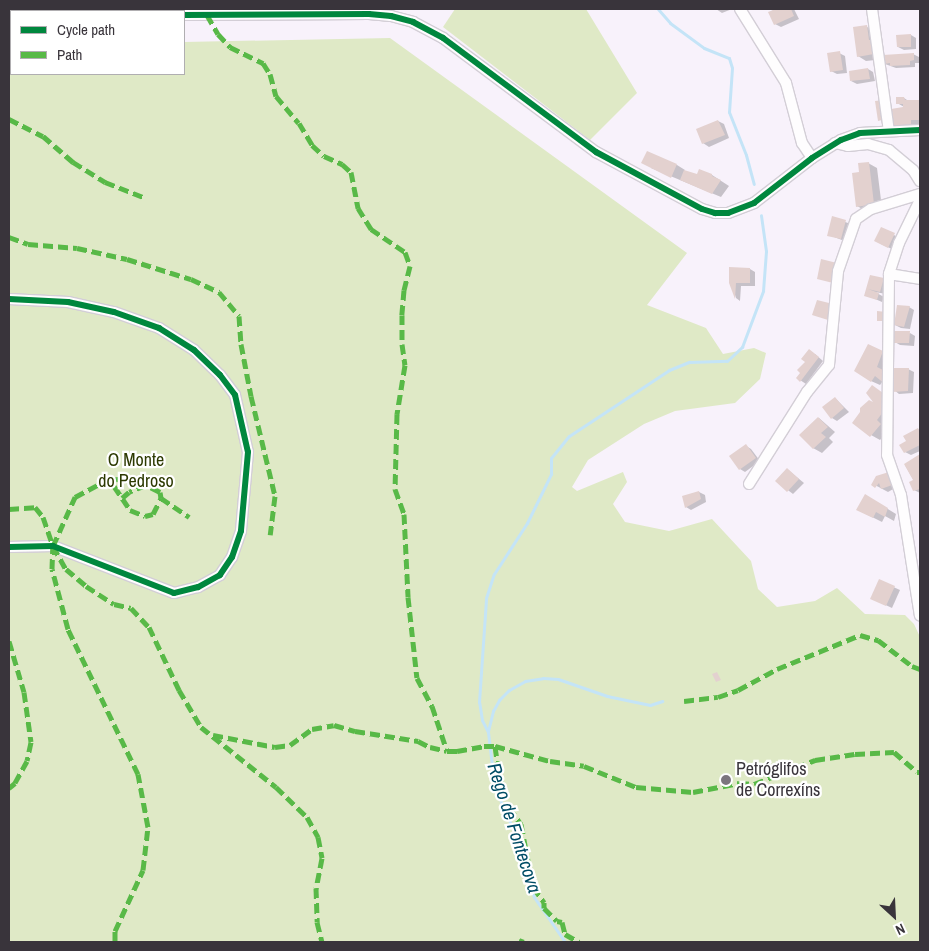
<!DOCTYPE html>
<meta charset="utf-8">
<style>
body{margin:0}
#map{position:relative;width:929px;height:951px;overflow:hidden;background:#f8f2fb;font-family:"Archivo Narrow",sans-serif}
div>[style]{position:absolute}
.green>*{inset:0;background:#dfe9c6}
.shadow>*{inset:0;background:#0003}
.stream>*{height:3px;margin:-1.5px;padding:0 1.5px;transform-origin:1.5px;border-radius:1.5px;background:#c4e4f7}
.building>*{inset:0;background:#e3d1cf}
.roads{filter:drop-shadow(1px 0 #d3ced6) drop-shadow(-1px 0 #d3ced6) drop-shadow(0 1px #d3ced6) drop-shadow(0 -1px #d3ced6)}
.minor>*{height:10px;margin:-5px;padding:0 5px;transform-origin:5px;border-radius:5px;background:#fefdfe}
.quiet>*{height:5px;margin-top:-2.5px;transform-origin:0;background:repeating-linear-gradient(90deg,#58b947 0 10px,transparent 0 15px)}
.cycleway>*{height:6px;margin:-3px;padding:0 3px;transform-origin:3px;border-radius:3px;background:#00873e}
.dots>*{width:14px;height:14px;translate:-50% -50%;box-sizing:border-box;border:2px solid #fff;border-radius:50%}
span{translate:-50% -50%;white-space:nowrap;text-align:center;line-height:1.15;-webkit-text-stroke:4.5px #fff;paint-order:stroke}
.park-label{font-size:18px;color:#2c3901}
.poi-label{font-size:18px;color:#39343b}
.left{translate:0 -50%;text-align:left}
.water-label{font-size:19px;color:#004d66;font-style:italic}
.frame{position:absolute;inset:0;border:10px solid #39343b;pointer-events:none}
.legend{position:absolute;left:10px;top:10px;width:175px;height:65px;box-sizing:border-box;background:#fff;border:1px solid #b0aeb1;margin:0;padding:6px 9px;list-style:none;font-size:15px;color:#39343b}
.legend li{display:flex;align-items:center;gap:10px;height:25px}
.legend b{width:25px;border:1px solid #b0aeb1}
.north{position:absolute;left:869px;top:891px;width:50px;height:50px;-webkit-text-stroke:4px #fff;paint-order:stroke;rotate:155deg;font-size:14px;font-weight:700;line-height:20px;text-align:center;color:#39343b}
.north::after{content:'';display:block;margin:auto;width:18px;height:22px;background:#39343b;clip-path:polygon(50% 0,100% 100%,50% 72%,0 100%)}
</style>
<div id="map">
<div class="green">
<div style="clip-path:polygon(9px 9px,106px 9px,110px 11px,11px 11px,11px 74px,184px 74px,184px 42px,390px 38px,687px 253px,647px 305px,706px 328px,723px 354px,754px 348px,766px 353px,760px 379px,735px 403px,675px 411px,644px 424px,588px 460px,572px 487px,577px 491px,623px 472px,627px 482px,613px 504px,625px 522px,669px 531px,712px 519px,751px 561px,758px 589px,777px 607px,815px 601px,837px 588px,865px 614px,905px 615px,914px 624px,920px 637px,920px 942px,9px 942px)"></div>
<div style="clip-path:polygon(455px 9px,586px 9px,637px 93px,590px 140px,443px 27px)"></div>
</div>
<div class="shadow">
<div style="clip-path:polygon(716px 9px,732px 9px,722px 13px)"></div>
<div style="clip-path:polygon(769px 9px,794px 9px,799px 19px,781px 27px,775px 24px,774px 11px)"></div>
<div style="clip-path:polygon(867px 27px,876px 32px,882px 56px,913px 54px,919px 57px,919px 63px,915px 63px,915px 67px,896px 68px,885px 64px,885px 59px,866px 61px,858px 56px)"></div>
<div style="clip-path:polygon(911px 35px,916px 38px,916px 49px,904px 50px,898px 47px)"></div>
<div style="clip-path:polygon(839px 53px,845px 56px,847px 73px,837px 74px,831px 71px)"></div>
<div style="clip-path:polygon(868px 69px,873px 72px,875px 81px,857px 84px,851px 81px)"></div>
<div style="clip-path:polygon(904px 98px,910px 102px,920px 102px,920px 131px,906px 131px,894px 124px,906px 108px,897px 103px)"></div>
<div style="clip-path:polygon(718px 121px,724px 124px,729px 138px,709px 147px,703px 143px)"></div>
<div style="clip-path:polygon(868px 163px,877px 168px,882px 208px,866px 211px,857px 206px)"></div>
<div style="clip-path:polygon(677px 165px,685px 170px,684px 172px,698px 175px,712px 175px,729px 186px,721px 197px,651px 168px)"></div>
<div style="clip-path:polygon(833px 218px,851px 224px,847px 242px,829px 235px)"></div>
<div style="clip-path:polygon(894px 235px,899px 238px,894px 250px,881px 244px)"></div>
<div style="clip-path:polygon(750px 269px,755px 272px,755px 286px,741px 286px,740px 301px,736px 298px,731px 282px)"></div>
<div style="clip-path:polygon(871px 276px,889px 282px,886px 294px,875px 292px,884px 297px,882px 302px,866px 295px)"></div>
<div style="clip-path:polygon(909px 307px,914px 310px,910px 329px,901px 328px,895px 325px)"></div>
<div style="clip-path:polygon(910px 333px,915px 336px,914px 346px,900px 345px,895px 342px)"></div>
<div style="clip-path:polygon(869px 346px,891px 357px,885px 373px,908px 369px,914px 372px,913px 393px,899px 394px,883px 381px,880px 385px,871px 381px)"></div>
<div style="clip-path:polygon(815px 354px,823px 361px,806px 384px,797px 378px)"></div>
<div style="clip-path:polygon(881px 392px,889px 430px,880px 440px,871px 435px)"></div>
<div style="clip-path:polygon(835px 398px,849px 412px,837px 421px,832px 418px)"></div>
<div style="clip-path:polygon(819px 418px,835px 432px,829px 438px,833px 442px,822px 453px,813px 448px)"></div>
<div style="clip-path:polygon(918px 429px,920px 431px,920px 451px,911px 455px,905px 452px,908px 441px)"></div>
<div style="clip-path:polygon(746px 446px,751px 449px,760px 461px,745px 472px,740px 469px)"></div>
<div style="clip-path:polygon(920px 456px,920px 493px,914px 490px,914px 481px,905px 465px)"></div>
<div style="clip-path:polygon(787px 469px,804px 483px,793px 494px,776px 481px)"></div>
<div style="clip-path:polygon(889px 473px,895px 488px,888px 492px,873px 484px)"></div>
<div style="clip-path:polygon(699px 492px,705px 495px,706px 502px,691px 510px,686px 507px,684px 497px)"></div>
<div style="clip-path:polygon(865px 495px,896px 514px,894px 521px,885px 516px,882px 522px,866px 514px)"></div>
<div style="clip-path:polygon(880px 581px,900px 590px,892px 608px,877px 601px)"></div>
</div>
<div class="stream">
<div style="left:658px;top:9px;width:18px;rotate:49deg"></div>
<div style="left:670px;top:23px;width:42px;rotate:36.3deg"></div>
<div style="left:704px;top:48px;width:27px;rotate:22deg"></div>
<div style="left:729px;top:58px;width:10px;rotate:73deg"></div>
<div style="left:732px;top:68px;width:44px;rotate:93.9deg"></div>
<div style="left:729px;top:112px;width:46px;rotate:68.4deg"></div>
<div style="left:746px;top:155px;width:30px;rotate:75deg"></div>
<div style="left:488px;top:731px;width:21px;rotate:-76deg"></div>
<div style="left:493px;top:711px;width:13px;rotate:-61deg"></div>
<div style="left:499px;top:700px;width:14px;rotate:-45deg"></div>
<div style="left:509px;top:690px;width:18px;rotate:-29deg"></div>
<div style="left:525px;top:681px;width:18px;rotate:-9deg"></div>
<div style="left:543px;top:678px;width:15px;rotate:4deg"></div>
<div style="left:558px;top:679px;width:52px;rotate:19.1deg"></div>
<div style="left:607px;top:696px;width:44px;rotate:11.8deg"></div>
<div style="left:650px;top:705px;width:13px;rotate:-18deg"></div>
<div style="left:565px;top:942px;width:55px;rotate:-124.6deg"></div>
<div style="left:534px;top:897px;width:38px;rotate:-110deg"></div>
<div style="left:521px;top:861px;width:23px;rotate:-100deg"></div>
<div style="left:517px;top:838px;width:39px;rotate:-114deg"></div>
<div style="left:501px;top:802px;width:29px;rotate:-106deg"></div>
<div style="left:493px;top:774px;width:42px;rotate:-96.8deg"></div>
<div style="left:488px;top:732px;width:13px;rotate:-117deg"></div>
<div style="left:482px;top:720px;width:18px;rotate:-99deg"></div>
<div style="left:479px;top:702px;width:104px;rotate:-86.1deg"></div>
<div style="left:486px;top:598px;width:25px;rotate:-72deg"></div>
<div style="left:494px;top:574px;width:61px;rotate:-57.1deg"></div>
<div style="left:527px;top:523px;width:55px;rotate:-63.9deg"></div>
<div style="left:551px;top:474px;width:16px;rotate:-90deg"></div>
<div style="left:551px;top:458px;width:28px;rotate:-51deg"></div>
<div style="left:569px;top:436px;width:120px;rotate:-33.4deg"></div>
<div style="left:669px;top:370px;width:22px;rotate:-22deg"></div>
<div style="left:689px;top:362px;width:38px;rotate:-2deg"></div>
<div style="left:727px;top:361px;width:21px;rotate:-43deg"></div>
<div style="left:742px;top:347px;width:60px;rotate:-69.4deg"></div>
<div style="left:763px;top:291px;width:40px;rotate:-85.7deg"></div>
<div style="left:766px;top:251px;width:36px;rotate:-98deg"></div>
</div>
<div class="building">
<div style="clip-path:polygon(776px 9px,791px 9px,794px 16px,774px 25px,768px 12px)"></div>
<div style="clip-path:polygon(867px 25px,869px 40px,873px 40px,874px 54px,857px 57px,853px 27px)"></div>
<div style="clip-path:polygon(911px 34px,911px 47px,897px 47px,896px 35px)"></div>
<div style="clip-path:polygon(840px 51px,843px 70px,830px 72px,827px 53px)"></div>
<div style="clip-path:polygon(914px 53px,914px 60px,910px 61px,910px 65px,890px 66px,890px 63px,884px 64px,883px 55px)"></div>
<div style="clip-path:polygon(868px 68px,870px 79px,850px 81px,849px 71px)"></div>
<div style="clip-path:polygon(896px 97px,904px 97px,905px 100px,920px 100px,920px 120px,911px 120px,911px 125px,893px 125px,891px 109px,903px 107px,903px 104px,896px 104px)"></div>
<div style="clip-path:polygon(884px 100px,886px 119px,878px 121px,875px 101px)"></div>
<div style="clip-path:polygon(718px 120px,725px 135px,702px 144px,696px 129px)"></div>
<div style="clip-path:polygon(647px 151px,677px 164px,671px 178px,641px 163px)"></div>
<div style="clip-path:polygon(869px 162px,874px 204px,856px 207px,852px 173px,859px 172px,858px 163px)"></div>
<div style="clip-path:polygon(699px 169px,712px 174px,712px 176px,721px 180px,712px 194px,680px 180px,684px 170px,697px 174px)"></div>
<div style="clip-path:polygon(832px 216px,846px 220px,841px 239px,827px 236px)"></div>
<div style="clip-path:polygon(881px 227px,895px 233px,888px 248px,874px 241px)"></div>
<div style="clip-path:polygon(821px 259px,837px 263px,833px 283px,817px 279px)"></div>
<div style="clip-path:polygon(729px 267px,750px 268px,750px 283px,736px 283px,735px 299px,729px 283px)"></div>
<div style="clip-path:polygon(870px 275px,884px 278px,880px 292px,868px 289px,879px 293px,877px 300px,864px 296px)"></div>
<div style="clip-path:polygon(817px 300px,833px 304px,828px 320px,812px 315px)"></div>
<div style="clip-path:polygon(897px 305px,910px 306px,904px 327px,894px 325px)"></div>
<div style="clip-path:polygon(877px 311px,887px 312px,886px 321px,877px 321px)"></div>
<div style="clip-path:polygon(894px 331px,910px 331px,909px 343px,894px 343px)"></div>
<div style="clip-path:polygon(868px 344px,883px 351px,877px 367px,885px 371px,885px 384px,875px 376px,871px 382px,854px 371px)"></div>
<div style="clip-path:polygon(809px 349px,819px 357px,800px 382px,796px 378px,800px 373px,797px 370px,805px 362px,801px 359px)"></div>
<div style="clip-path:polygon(892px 368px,909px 368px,908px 391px,892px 392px)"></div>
<div style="clip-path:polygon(872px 385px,883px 393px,883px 412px,877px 420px,881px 424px,870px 437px,852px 423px,860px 412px,860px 408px,869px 400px,873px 402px,866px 393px)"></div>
<div style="clip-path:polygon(835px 397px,844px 408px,831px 419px,822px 407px)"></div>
<div style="clip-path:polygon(818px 417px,828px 427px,821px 433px,826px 437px,813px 449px,799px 435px)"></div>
<div style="clip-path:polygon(918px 428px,920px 432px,920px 445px,904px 453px,899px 445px,906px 441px,903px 436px)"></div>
<div style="clip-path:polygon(746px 444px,756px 458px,739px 470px,729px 456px)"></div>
<div style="clip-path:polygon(920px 454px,920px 489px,913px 491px,909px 482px,913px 480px,904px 464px)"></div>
<div style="clip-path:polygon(787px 468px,799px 479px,787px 492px,775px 481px)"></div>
<div style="clip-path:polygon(889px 472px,895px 484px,881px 489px,879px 483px,875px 488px,871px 485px,876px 476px)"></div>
<div style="clip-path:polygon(699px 491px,701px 499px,685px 508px,682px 496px)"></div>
<div style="clip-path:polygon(865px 494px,888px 508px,885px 517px,876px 512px,873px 518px,856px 510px)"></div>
<div style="clip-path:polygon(879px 579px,895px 586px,886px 606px,870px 599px)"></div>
<div style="clip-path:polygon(717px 672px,721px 680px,716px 682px,712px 674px)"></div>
</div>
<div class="roads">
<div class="minor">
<div style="left:124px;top:9px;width:7px;rotate:16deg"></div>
<div style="left:151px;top:9px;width:4px;rotate:27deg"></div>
<div style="left:740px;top:9px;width:87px;rotate:58.1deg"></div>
<div style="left:786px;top:83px;width:62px;rotate:75.1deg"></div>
<div style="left:802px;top:143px;width:18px;rotate:56deg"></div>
<div style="left:872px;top:9px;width:123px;rotate:82.1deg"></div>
<div style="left:184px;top:15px;width:185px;rotate:-0.3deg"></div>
<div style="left:369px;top:14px;width:22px;rotate:5deg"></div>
<div style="left:391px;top:16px;width:23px;rotate:15deg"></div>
<div style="left:413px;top:22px;width:34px;rotate:28deg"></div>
<div style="left:443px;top:38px;width:191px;rotate:36.7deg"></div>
<div style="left:596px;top:152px;width:120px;rotate:28.3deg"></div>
<div style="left:702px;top:209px;width:14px;rotate:17deg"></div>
<div style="left:715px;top:213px;width:13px"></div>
<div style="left:728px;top:213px;width:28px;rotate:-21deg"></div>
<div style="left:754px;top:203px;width:73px;rotate:-37.8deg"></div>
<div style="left:812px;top:158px;width:34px;rotate:-32deg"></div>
<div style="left:841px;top:140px;width:20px;rotate:-20deg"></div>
<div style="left:860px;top:133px;width:60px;rotate:-2.9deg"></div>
<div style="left:835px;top:143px;width:13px;rotate:13deg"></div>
<div style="left:848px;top:146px;width:20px;rotate:-6deg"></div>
<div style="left:868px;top:144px;width:22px;rotate:16deg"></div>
<div style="left:889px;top:150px;width:31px;rotate:40deg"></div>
<div style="left:913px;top:170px;width:13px;rotate:58deg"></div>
<div style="left:920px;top:195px;width:7px;rotate:98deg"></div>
<div style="left:919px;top:202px;width:46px;rotate:116deg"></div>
<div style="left:899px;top:243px;width:33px;rotate:108deg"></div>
<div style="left:889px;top:274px;width:181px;rotate:90.6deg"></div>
<div style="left:887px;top:455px;width:42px;rotate:70.7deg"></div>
<div style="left:901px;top:495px;width:122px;rotate:81.1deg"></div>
<div style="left:889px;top:274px;width:31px;rotate:9deg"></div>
<div style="left:9px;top:299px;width:59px;rotate:2.9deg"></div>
<div style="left:68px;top:302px;width:47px;rotate:12.3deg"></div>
<div style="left:114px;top:312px;width:48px;rotate:19.6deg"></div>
<div style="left:159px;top:328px;width:41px;rotate:32.2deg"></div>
<div style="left:194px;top:350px;width:36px;rotate:44deg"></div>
<div style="left:220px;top:375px;width:25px;rotate:53deg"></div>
<div style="left:235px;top:395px;width:58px;rotate:77.2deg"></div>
<div style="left:248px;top:452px;width:79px;rotate:95.1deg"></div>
<div style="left:241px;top:531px;width:28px;rotate:109deg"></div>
<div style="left:232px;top:557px;width:22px;rotate:124deg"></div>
<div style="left:220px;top:575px;width:25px;rotate:151deg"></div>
<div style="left:198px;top:587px;width:25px;rotate:166deg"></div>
<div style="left:174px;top:593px;width:130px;rotate:-158.8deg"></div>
<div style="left:53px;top:546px;width:44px;rotate:178.7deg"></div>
<div style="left:749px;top:484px;width:109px;rotate:-57.8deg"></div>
<div style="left:807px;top:392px;width:35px;rotate:-51deg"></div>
<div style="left:829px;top:365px;width:94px;rotate:-84.5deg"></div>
<div style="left:838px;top:271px;width:55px;rotate:-70.9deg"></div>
<div style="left:856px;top:219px;width:18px;rotate:-34deg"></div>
<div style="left:871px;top:209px;width:51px;rotate:-17deg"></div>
</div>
</div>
<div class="quiet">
<div style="left:207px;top:15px;width:22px;rotate:60deg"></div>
<div style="left:218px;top:34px;width:18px;rotate:47deg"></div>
<div style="left:230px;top:47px;width:37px;rotate:26deg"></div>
<div style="left:263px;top:63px;width:13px;rotate:58deg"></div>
<div style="left:270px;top:74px;width:23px;rotate:75deg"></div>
<div style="left:276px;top:96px;width:35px;rotate:50deg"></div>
<div style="left:299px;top:123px;width:26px;rotate:59deg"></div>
<div style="left:312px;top:145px;width:16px;rotate:43deg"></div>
<div style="left:324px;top:156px;width:20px;rotate:24deg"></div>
<div style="left:342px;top:164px;width:12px;rotate:42deg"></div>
<div style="left:351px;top:172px;width:37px;rotate:79deg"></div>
<div style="left:358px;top:208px;width:25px;rotate:58deg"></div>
<div style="left:371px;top:229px;width:41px;rotate:34.1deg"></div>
<div style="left:405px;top:252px;width:15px;rotate:70deg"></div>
<div style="left:410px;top:266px;width:25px;rotate:104deg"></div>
<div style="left:404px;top:290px;width:25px;rotate:95deg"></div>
<div style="left:402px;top:315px;width:29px;rotate:90deg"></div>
<div style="left:402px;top:344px;width:21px;rotate:82deg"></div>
<div style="left:405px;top:365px;width:50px;rotate:99.3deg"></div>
<div style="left:397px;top:414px;width:75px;rotate:91.5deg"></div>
<div style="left:395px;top:489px;width:27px;rotate:70deg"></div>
<div style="left:404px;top:514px;width:83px;rotate:87.2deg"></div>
<div style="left:408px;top:597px;width:81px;rotate:83.7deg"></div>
<div style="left:417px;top:678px;width:32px;rotate:62deg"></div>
<div style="left:432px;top:706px;width:47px;rotate:71.6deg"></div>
<div style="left:9px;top:119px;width:38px;rotate:27deg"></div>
<div style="left:43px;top:136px;width:40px;rotate:41deg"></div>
<div style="left:73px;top:162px;width:38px;rotate:32deg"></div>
<div style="left:105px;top:182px;width:41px;rotate:21.5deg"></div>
<div style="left:9px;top:237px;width:20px;rotate:20deg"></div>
<div style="left:28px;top:244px;width:49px;rotate:4.7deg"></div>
<div style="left:77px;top:248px;width:51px;rotate:12.4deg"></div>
<div style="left:127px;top:259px;width:67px;rotate:17.4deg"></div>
<div style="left:191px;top:279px;width:31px;rotate:25deg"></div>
<div style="left:219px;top:292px;width:31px;rotate:50deg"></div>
<div style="left:239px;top:316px;width:28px;rotate:86deg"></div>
<div style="left:241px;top:344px;width:53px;rotate:79.1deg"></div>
<div style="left:251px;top:396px;width:103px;rotate:76.5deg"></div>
<div style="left:275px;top:496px;width:39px;rotate:97deg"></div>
<div style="left:109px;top:482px;width:8px;rotate:-23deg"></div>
<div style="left:116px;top:479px;width:14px;rotate:4deg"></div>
<div style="left:130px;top:480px;width:17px;rotate:17deg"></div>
<div style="left:161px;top:498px;width:34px;rotate:34deg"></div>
<div style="left:9px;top:509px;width:26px;rotate:-4deg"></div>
<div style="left:35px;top:507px;width:13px;rotate:51deg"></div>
<div style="left:43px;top:517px;width:31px;rotate:71deg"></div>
<div style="left:53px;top:546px;width:26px;rotate:61deg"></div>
<div style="left:66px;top:569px;width:26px;rotate:40deg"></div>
<div style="left:86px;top:586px;width:33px;rotate:33deg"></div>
<div style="left:114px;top:604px;width:17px;rotate:13deg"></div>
<div style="left:131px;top:608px;width:26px;rotate:47deg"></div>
<div style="left:149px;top:627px;width:70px;rotate:64.5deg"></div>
<div style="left:179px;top:690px;width:43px;rotate:59.3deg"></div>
<div style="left:201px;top:727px;width:96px;rotate:38.7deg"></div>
<div style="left:276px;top:787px;width:43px;rotate:44.1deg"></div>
<div style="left:307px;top:817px;width:23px;rotate:61deg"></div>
<div style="left:318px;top:837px;width:21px;rotate:79deg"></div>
<div style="left:322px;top:858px;width:31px;rotate:101deg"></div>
<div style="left:316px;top:888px;width:34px;rotate:88deg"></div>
<div style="left:317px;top:922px;width:21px;rotate:76deg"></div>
<div style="left:9px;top:641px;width:53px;rotate:73.6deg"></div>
<div style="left:24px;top:692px;width:50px;rotate:82deg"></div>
<div style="left:31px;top:742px;width:19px;rotate:102deg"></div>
<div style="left:27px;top:761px;width:25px;rotate:119deg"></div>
<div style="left:15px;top:783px;width:8px;rotate:140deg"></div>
<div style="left:684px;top:701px;width:34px;rotate:-7deg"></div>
<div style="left:718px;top:697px;width:21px;rotate:-19deg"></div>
<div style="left:738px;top:690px;width:44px;rotate:-28.3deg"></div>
<div style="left:777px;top:669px;width:90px;rotate:-22.3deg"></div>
<div style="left:860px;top:635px;width:19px;rotate:16deg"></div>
<div style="left:878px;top:640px;width:43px;rotate:37.4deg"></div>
<div style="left:912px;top:666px;width:9px;rotate:21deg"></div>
<div style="left:213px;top:735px;width:63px;rotate:11deg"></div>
<div style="left:275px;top:747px;width:15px;rotate:-8deg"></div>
<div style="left:290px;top:745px;width:27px;rotate:-36deg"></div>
<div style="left:312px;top:729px;width:22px;rotate:-10deg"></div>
<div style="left:334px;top:725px;width:22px;rotate:16deg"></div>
<div style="left:355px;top:731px;width:64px;rotate:9deg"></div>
<div style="left:418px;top:741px;width:13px;rotate:27deg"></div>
<div style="left:430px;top:747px;width:17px;rotate:13deg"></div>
<div style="left:447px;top:751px;width:10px"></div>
<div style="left:457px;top:751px;width:27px;rotate:-10deg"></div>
<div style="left:484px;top:746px;width:11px"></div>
<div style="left:495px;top:746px;width:57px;rotate:15.3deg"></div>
<div style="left:550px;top:761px;width:34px;rotate:8deg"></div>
<div style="left:584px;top:766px;width:56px;rotate:22deg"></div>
<div style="left:636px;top:787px;width:57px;rotate:5deg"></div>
<div style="left:693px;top:792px;width:47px;rotate:-11.1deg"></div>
<div style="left:739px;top:783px;width:15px;rotate:4deg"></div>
<div style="left:754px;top:784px;width:66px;rotate:-21.5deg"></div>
<div style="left:815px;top:760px;width:40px;rotate:-8.5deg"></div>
<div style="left:855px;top:754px;width:39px;rotate:-3deg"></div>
<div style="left:894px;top:752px;width:30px;rotate:41deg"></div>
<div style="left:917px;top:772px;width:3px"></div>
<div style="left:495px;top:746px;width:28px;rotate:82deg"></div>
<div style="left:499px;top:774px;width:34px;rotate:73deg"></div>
<div style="left:509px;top:807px;width:21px;rotate:55deg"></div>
<div style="left:521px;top:824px;width:64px;rotate:79.2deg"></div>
<div style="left:533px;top:887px;width:19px;rotate:54deg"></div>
<div style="left:544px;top:902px;width:6px;rotate:90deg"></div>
<div style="left:544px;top:908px;width:18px;rotate:45deg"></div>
<div style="left:557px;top:921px;width:5px;rotate:11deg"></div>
<div style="left:562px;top:922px;width:12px;rotate:76deg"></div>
<div style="left:565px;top:934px;width:16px;rotate:30deg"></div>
<div style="left:519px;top:940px;width:5px;rotate:22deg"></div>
<div style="left:115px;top:942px;width:11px;rotate:-90deg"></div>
<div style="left:115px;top:931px;width:67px;rotate:-65.3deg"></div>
<div style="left:143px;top:870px;width:43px;rotate:-83.4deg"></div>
<div style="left:148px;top:827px;width:54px;rotate:-100.7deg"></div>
<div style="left:138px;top:774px;width:161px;rotate:-115.8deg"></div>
<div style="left:68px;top:629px;width:62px;rotate:-104.9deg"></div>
<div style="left:52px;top:569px;width:23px;rotate:-88deg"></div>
<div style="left:53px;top:546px;width:54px;rotate:-65.8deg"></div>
<div style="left:75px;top:497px;width:30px;rotate:-28deg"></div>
<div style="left:101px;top:483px;width:8px;rotate:-7deg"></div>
<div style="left:109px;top:482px;width:6px;rotate:39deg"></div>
<div style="left:114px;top:486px;width:29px;rotate:56deg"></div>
<div style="left:130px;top:510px;width:16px;rotate:22deg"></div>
<div style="left:145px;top:516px;width:8px;rotate:-14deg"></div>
<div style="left:153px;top:514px;width:18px;rotate:-63deg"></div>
<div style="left:161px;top:498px;width:6px;rotate:-99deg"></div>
<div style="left:160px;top:492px;width:16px;rotate:-153deg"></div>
<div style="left:146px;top:485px;width:18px;rotate:158deg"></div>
<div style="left:129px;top:492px;width:9px;rotate:139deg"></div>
</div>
<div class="cycleway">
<div style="left:184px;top:15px;width:185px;rotate:-0.3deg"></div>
<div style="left:369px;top:14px;width:22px;rotate:5deg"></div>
<div style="left:391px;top:16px;width:23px;rotate:15deg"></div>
<div style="left:413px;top:22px;width:34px;rotate:28deg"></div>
<div style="left:443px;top:38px;width:191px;rotate:36.7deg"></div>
<div style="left:596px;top:152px;width:120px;rotate:28.3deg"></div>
<div style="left:702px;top:209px;width:14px;rotate:17deg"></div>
<div style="left:715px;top:213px;width:13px"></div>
<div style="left:728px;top:213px;width:28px;rotate:-21deg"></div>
<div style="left:754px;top:203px;width:73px;rotate:-37.8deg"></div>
<div style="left:812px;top:158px;width:34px;rotate:-32deg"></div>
<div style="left:841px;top:140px;width:20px;rotate:-20deg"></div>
<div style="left:860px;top:133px;width:60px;rotate:-2.9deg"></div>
<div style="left:9px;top:299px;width:59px;rotate:2.9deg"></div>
<div style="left:68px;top:302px;width:47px;rotate:12.3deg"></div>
<div style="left:114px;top:312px;width:48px;rotate:19.6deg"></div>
<div style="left:159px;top:328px;width:41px;rotate:32.2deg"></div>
<div style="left:194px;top:350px;width:36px;rotate:44deg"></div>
<div style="left:220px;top:375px;width:25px;rotate:53deg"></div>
<div style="left:235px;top:395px;width:58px;rotate:77.2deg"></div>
<div style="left:248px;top:452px;width:79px;rotate:95.1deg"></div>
<div style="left:241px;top:531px;width:28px;rotate:109deg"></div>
<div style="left:232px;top:557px;width:22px;rotate:124deg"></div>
<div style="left:220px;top:575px;width:25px;rotate:151deg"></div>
<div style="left:198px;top:587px;width:25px;rotate:166deg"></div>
<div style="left:174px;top:593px;width:130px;rotate:-158.8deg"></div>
<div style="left:53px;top:546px;width:44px;rotate:178.7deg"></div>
</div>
<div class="dots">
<div style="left:726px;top:780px;background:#7c767e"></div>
</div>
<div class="park-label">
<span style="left:136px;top:471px">O Monte<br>do Pedroso</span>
</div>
<div class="poi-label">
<span class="left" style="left:736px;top:780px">Petróglifos<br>de Correxíns</span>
</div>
<div class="water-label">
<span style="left:514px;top:828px;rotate:72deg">Rego de Fontecova</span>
</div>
<div class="frame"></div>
<ul class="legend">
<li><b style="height:6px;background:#00873e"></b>Cycle path</li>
<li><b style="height:6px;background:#58b947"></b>Path</li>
</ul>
<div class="north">N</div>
</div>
